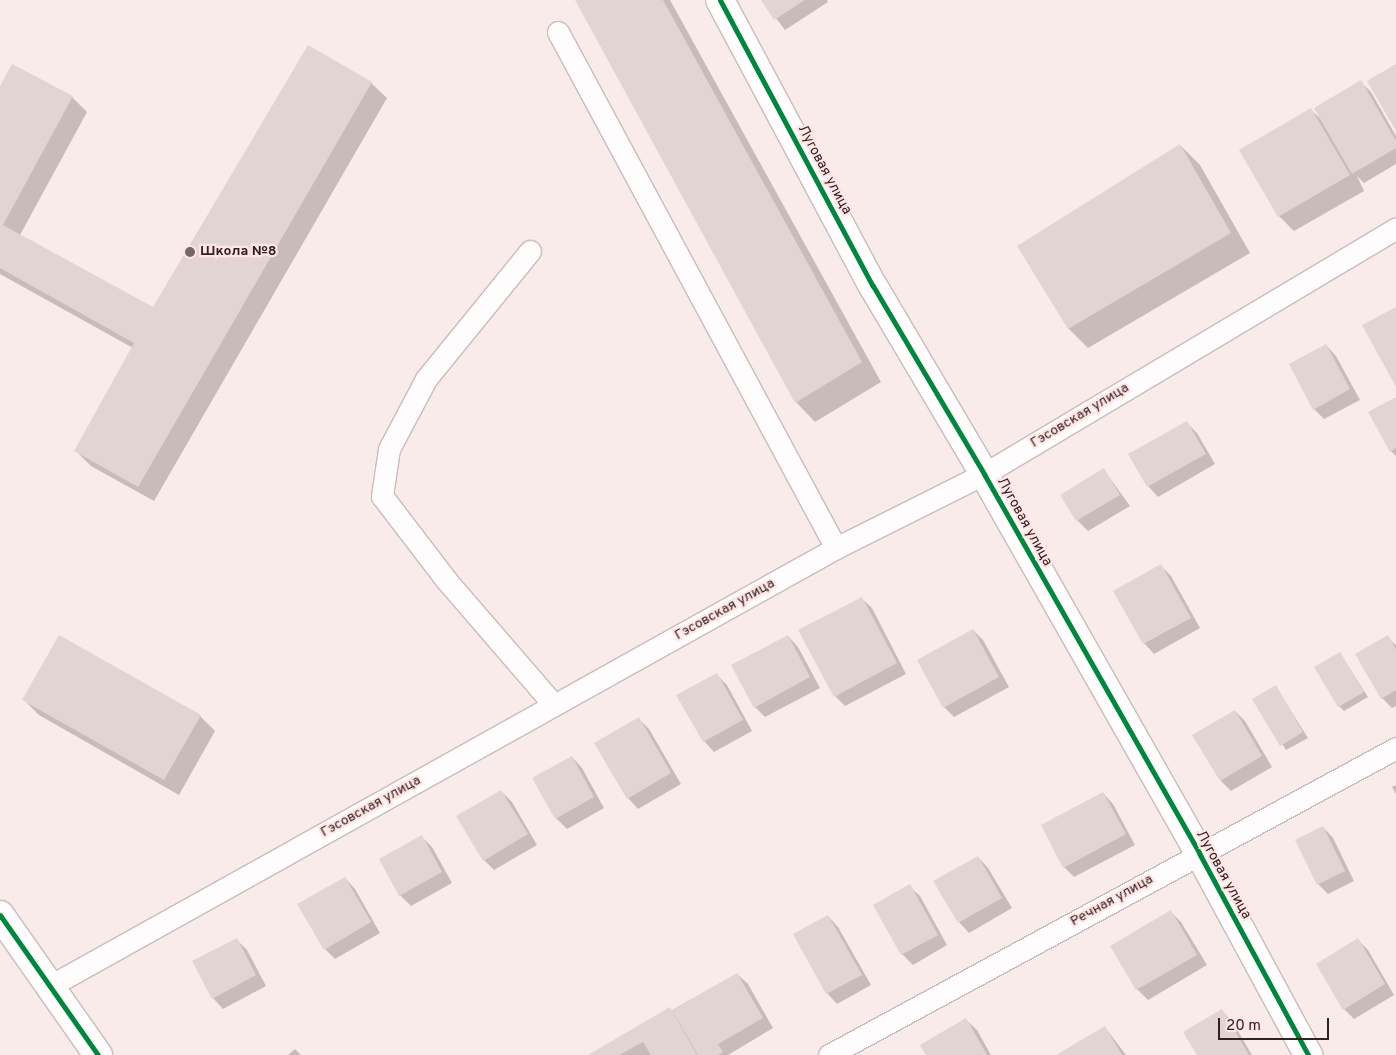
<!DOCTYPE html>
<meta charset="utf-8">
<style>
body{margin:0}
#map{position:relative;width:1396px;height:1055px;overflow:hidden;background:#f9ebe9;font-family:Overpass,sans-serif}
div>[style]{position:absolute}
.shadow>*{inset:0;background:#0003}
.building>*{inset:0;background:#e2d4d2}
.roads{filter:drop-shadow(1px 0 #cabcbb) drop-shadow(-1px 0 #cabcbb) drop-shadow(0 1px #cabcbb) drop-shadow(0 -1px #cabcbb)}
.service>*{height:21px;margin:-10.5px;padding:0 10.5px;transform-origin:10.5px;border-radius:10.5px;background:#fefcfc}
.minor>*{height:28px;margin:-14px;padding:0 14px;transform-origin:14px;border-radius:14px;background:#fefcfc}
.tertiary>*{height:28px;margin:-14px;padding:0 14px;transform-origin:14px;border-radius:14px;background:#fefcfc}
.cycleway>*{height:5px;margin:-2.5px;padding:0 2.5px;transform-origin:2.5px;border-radius:2.5px;background:#00873e}
.dots>*{width:14px;height:14px;translate:-50% -50%;box-sizing:border-box;border:2px solid #ffe5e3;border-radius:50%}
span{translate:-50% -50%;white-space:nowrap;text-align:center;line-height:1.15;-webkit-text-stroke:4.5px #ffe5e3;paint-order:stroke}
.street-label{font-size:14px;color:#312121}
.poi-label{font-size:14px;color:#312121;font-weight:700}
.left{translate:0 -50%;text-align:left}
.scale{position:absolute;left:1218px;top:1018px;width:111px;height:22px;box-sizing:border-box;border:2px solid #312121;border-top:0;padding-left:6px;font-size:15px;line-height:18px;white-space:nowrap;color:#312121;-webkit-text-stroke:4px #ffe5e3;paint-order:stroke}
</style>
<div id="map">
<div class="shadow">
<div style="clip-path:polygon(577px 0,670px 0,881px 382px,815px 422px,796px 402px)"></div>
<div style="clip-path:polygon(762px 0,827px 0,828px 2px,785px 30px)"></div>
<div style="clip-path:polygon(309px 47px,371px 83px,387px 98px,154px 501px,91px 466px,76px 451px,133px 348px,0 274px,0 88px,72px 97px,87px 112px,20px 235px,153px 308px)"></div>
<div style="clip-path:polygon(1361px 82px,1371px 92px,1396px 136px,1396px 164px,1364px 183px,1357px 176px,1364px 191px,1294px 231px,1279px 216px,1311px 110px,1323px 121px)"></div>
<div style="clip-path:polygon(1180px 145px,1200px 165px,1250px 253px,1088px 348px,1069px 329px,1019px 246px)"></div>
<div style="clip-path:polygon(1326px 345px,1336px 356px,1360px 400px,1324px 419px,1314px 409px)"></div>
<div style="clip-path:polygon(1396px 398px,1396px 456px,1391px 451px)"></div>
<div style="clip-path:polygon(1187px 423px,1197px 433px,1215px 464px,1158px 497px,1148px 486px)"></div>
<div style="clip-path:polygon(1104px 470px,1130px 506px,1088px 531px,1077px 520px)"></div>
<div style="clip-path:polygon(1161px 566px,1171px 576px,1200px 628px,1154px 654px,1144px 643px)"></div>
<div style="clip-path:polygon(861px 598px,872px 608px,906px 674px,845px 706px,835px 696px)"></div>
<div style="clip-path:polygon(973px 630px,983px 640px,1009px 687px,954px 717px,944px 707px)"></div>
<div style="clip-path:polygon(788px 636px,798px 647px,820px 688px,765px 717px,755px 707px)"></div>
<div style="clip-path:polygon(1387px 637px,1396px 645px,1396px 706px,1392px 708px,1382px 698px)"></div>
<div style="clip-path:polygon(1340px 653px,1368px 697px,1344px 711px,1339px 706px)"></div>
<div style="clip-path:polygon(717px 675px,727px 685px,752px 731px,714px 752px,704px 741px)"></div>
<div style="clip-path:polygon(1276px 687px,1308px 738px,1286px 750px,1254px 699px)"></div>
<div style="clip-path:polygon(24px 700px,200px 716px,215px 731px,179px 795px,39px 715px)"></div>
<div style="clip-path:polygon(1235px 711px,1245px 721px,1272px 767px,1231px 791px,1221px 781px)"></div>
<div style="clip-path:polygon(639px 719px,649px 729px,681px 784px,638px 809px,628px 798px)"></div>
<div style="clip-path:polygon(572px 757px,582px 768px,604px 808px,567px 829px,556px 818px,534px 779px)"></div>
<div style="clip-path:polygon(1396px 785px,1396px 794px,1392px 787px)"></div>
<div style="clip-path:polygon(501px 791px,512px 802px,537px 845px,494px 870px,484px 860px)"></div>
<div style="clip-path:polygon(1103px 793px,1113px 804px,1135px 845px,1074px 877px,1064px 867px)"></div>
<div style="clip-path:polygon(1323px 827px,1333px 838px,1354px 881px,1328px 894px,1318px 884px)"></div>
<div style="clip-path:polygon(422px 837px,432px 847px,452px 883px,411px 906px,400px 895px)"></div>
<div style="clip-path:polygon(978px 857px,988px 868px,1012px 908px,969px 933px,959px 922px,935px 882px)"></div>
<div style="clip-path:polygon(345px 878px,355px 889px,380px 933px,335px 959px,325px 949px)"></div>
<div style="clip-path:polygon(909px 886px,920px 896px,947px 945px,913px 965px,902px 954px,875px 905px)"></div>
<div style="clip-path:polygon(1171px 912px,1181px 922px,1207px 965px,1148px 1000px,1137px 989px,1112px 946px)"></div>
<div style="clip-path:polygon(828px 916px,838px 927px,871px 985px,837px 1004px,827px 993px)"></div>
<div style="clip-path:polygon(236px 939px,247px 950px,266px 986px,223px 1009px,213px 998px)"></div>
<div style="clip-path:polygon(1358px 940px,1368px 950px,1394px 995px,1354px 1019px,1344px 1009px)"></div>
<div style="clip-path:polygon(737px 974px,748px 984px,773px 1028px,728px 1055px,591px 1055px)"></div>
<div style="clip-path:polygon(1222px 1011px,1232px 1021px,1252px 1055px,1198px 1055px)"></div>
<div style="clip-path:polygon(966px 1020px,977px 1030px,991px 1055px,927px 1055px)"></div>
<div style="clip-path:polygon(1105px 1027px,1126px 1055px,1058px 1055px)"></div>
<div style="clip-path:polygon(295px 1049px,301px 1055px,288px 1055px)"></div>
</div>
<div class="building">
<div style="clip-path:polygon(575px 0,663px 0,862px 362px,795px 403px)"></div>
<div style="clip-path:polygon(761px 0,805px 0,774px 20px)"></div>
<div style="clip-path:polygon(308px 45px,372px 82px,138px 487px,74px 451px,134px 343px,0 268px,0 86px,12px 64px,73px 96px,3px 225px,153px 307px)"></div>
<div style="clip-path:polygon(1396px 64px,1396px 131px,1367px 81px)"></div>
<div style="clip-path:polygon(1361px 80px,1396px 141px,1396px 148px,1352px 174px,1314px 108px)"></div>
<div style="clip-path:polygon(1311px 108px,1350px 175px,1278px 217px,1239px 150px)"></div>
<div style="clip-path:polygon(1180px 144px,1231px 233px,1068px 329px,1017px 246px)"></div>
<div style="clip-path:polygon(1396px 307px,1396px 387px,1362px 325px)"></div>
<div style="clip-path:polygon(1326px 344px,1350px 389px,1313px 410px,1289px 364px)"></div>
<div style="clip-path:polygon(1396px 397px,1396px 448px,1390px 452px,1368px 412px)"></div>
<div style="clip-path:polygon(1187px 421px,1206px 454px,1147px 487px,1128px 454px)"></div>
<div style="clip-path:polygon(1104px 468px,1120px 495px,1076px 521px,1060px 495px)"></div>
<div style="clip-path:polygon(1161px 564px,1191px 618px,1143px 644px,1113px 591px)"></div>
<div style="clip-path:polygon(862px 597px,897px 663px,834px 697px,798px 630px)"></div>
<div style="clip-path:polygon(973px 629px,999px 677px,943px 708px,917px 660px)"></div>
<div style="clip-path:polygon(59px 635px,201px 715px,164px 780px,22px 700px)"></div>
<div style="clip-path:polygon(788px 635px,810px 677px,754px 708px,731px 665px)"></div>
<div style="clip-path:polygon(1388px 635px,1396px 649px,1396px 690px,1381px 699px,1355px 654px)"></div>
<div style="clip-path:polygon(1340px 652px,1364px 692px,1338px 707px,1314px 667px)"></div>
<div style="clip-path:polygon(717px 673px,743px 720px,703px 742px,676px 695px)"></div>
<div style="clip-path:polygon(1276px 685px,1303px 732px,1280px 746px,1252px 699px)"></div>
<div style="clip-path:polygon(1235px 710px,1262px 756px,1220px 781px,1192px 735px)"></div>
<div style="clip-path:polygon(639px 717px,671px 773px,627px 799px,594px 743px)"></div>
<div style="clip-path:polygon(572px 756px,594px 797px,555px 819px,532px 778px)"></div>
<div style="clip-path:polygon(501px 790px,528px 834px,483px 861px,456px 816px)"></div>
<div style="clip-path:polygon(1103px 792px,1126px 834px,1063px 868px,1041px 825px)"></div>
<div style="clip-path:polygon(1323px 826px,1345px 871px,1317px 885px,1295px 840px)"></div>
<div style="clip-path:polygon(422px 835px,442px 872px,399px 896px,379px 859px)"></div>
<div style="clip-path:polygon(978px 856px,1002px 898px,958px 923px,933px 881px)"></div>
<div style="clip-path:polygon(345px 877px,371px 922px,324px 950px,297px 904px)"></div>
<div style="clip-path:polygon(910px 884px,938px 935px,901px 955px,873px 905px)"></div>
<div style="clip-path:polygon(1171px 910px,1197px 955px,1136px 990px,1110px 946px)"></div>
<div style="clip-path:polygon(828px 915px,862px 975px,826px 994px,793px 934px)"></div>
<div style="clip-path:polygon(237px 938px,256px 975px,212px 999px,192px 961px)"></div>
<div style="clip-path:polygon(1358px 938px,1385px 984px,1343px 1010px,1316px 964px)"></div>
<div style="clip-path:polygon(737px 973px,763px 1018px,718px 1044px,723px 1052px,718px 1055px,698px 1055px,672px 1010px)"></div>
<div style="clip-path:polygon(670px 1007px,697px 1055px,651px 1055px,643px 1042px,619px 1055px,588px 1055px)"></div>
<div style="clip-path:polygon(1222px 1009px,1249px 1055px,1197px 1055px,1183px 1032px)"></div>
<div style="clip-path:polygon(966px 1018px,987px 1055px,926px 1055px,920px 1045px)"></div>
<div style="clip-path:polygon(1105px 1026px,1122px 1055px,1056px 1055px)"></div>
</div>
<div class="roads">
<div class="service">
<div style="left:558px;top:32px;width:586px;rotate:61.69deg"></div>
<div style="left:530px;top:251px;width:165px;rotate:129.1deg"></div>
<div style="left:426px;top:379px;width:79px;rotate:117.9deg"></div>
<div style="left:389px;top:449px;width:48px;rotate:98.5deg"></div>
<div style="left:382px;top:496px;width:107px;rotate:52.6deg"></div>
<div style="left:447px;top:581px;width:164px;rotate:49.2deg"></div>
<div style="left:50px;top:986px;width:900px;rotate:-29.13deg"></div>
<div style="left:836px;top:548px;width:165px;rotate:-26.6deg"></div>
<div style="left:984px;top:474px;width:480px;rotate:-30.8deg"></div>
<div style="left:829px;top:1055px;width:645px;rotate:-28.43deg"></div>
</div>
<div class="minor">
<div style="left:720px;top:0;width:324px;rotate:61.9deg"></div>
<div style="left:873px;top:286px;width:218px;rotate:59.4deg"></div>
<div style="left:984px;top:474px;width:436px;rotate:60.4deg"></div>
<div style="left:1199px;top:853px;width:230px;rotate:61.6deg"></div>
</div>
<div class="tertiary">
<div style="left:0;top:915px;width:171px;rotate:55deg"></div>
</div>
</div>
<div class="cycleway">
<div style="left:720px;top:0;width:324px;rotate:61.9deg"></div>
<div style="left:873px;top:286px;width:218px;rotate:59.4deg"></div>
<div style="left:984px;top:474px;width:436px;rotate:60.4deg"></div>
<div style="left:1199px;top:853px;width:230px;rotate:61.6deg"></div>
<div style="left:0;top:915px;width:171px;rotate:55deg"></div>
</div>
<div class="dots">
<div style="left:190px;top:252px;background:#776867"></div>
</div>
<div class="street-label">
<span style="left:824px;top:170px;rotate:62deg">Луговая улица</span>
<span style="left:1080px;top:416px;rotate:-31deg">Гэсовская улица</span>
<span style="left:1024px;top:522px;rotate:61deg">Луговая улица</span>
<span style="left:725px;top:610px;rotate:-29deg">Гэсовская улица</span>
<span style="left:371px;top:807px;rotate:-29deg">Гэсовская улица</span>
<span style="left:1223px;top:875px;rotate:61deg">Луговая улица</span>
<span style="left:1112px;top:901px;rotate:-29deg">Речная улица</span>
</div>
<div class="poi-label">
<span class="left" style="left:200px;top:252px">Школа №8</span>
</div>
<div class="scale">20 m</div>
</div>
